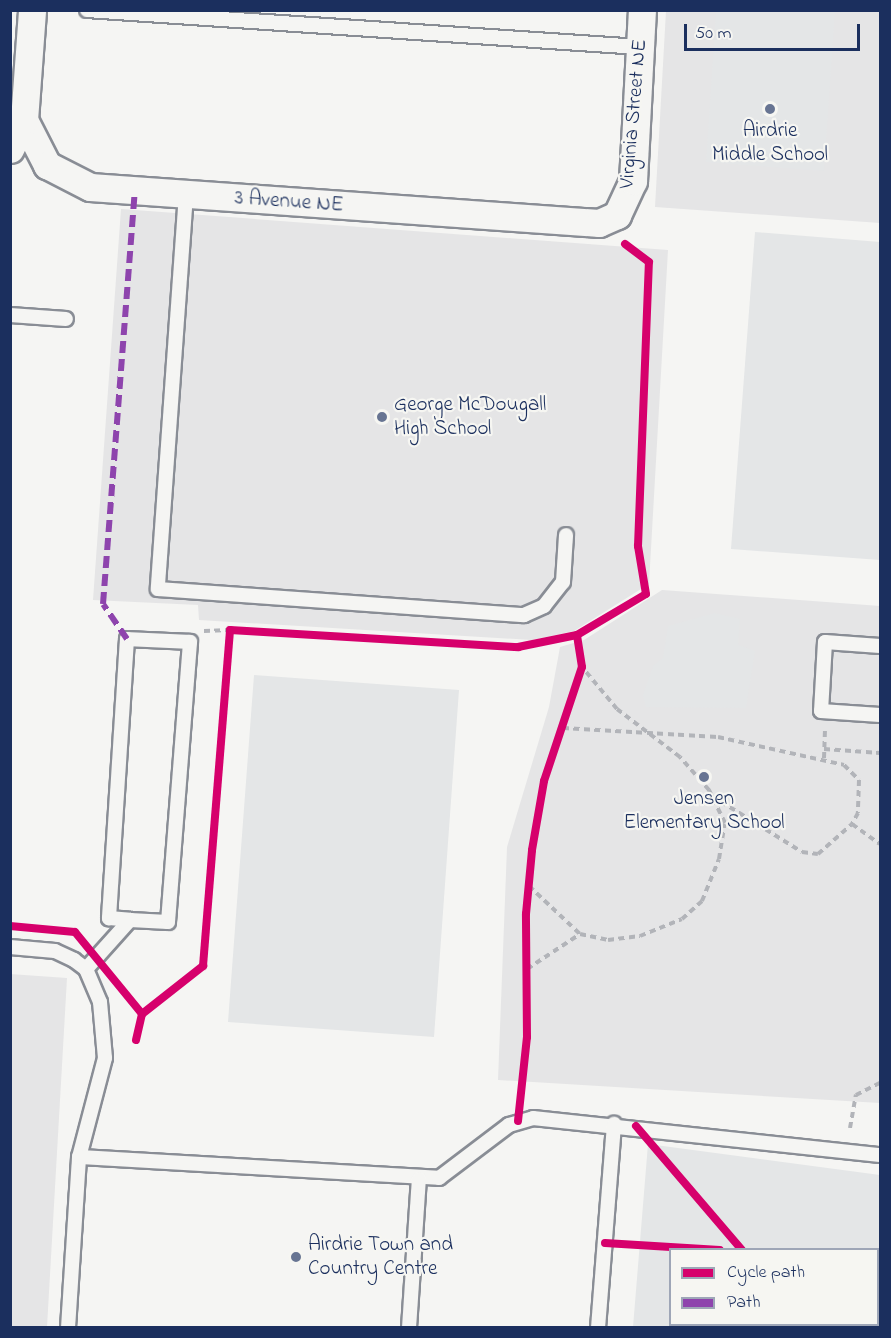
<!DOCTYPE html>
<style>
body{margin:0}
#map{position:relative;width:891px;height:1338px;overflow:hidden;background:#f5f5f3;font-family:"Indie Flower",sans-serif}
div>[style]{position:absolute}
.built>*{inset:0;background:#e5e5e6}
.green>*{inset:0;background:#e4e6e7}
.path>*{height:4px;margin-top:-2px;transform-origin:0;background:repeating-linear-gradient(90deg,#b2b4b9 0 6px,transparent 0 10.5px)}
.roads{filter:drop-shadow(2px 0 #898d95) drop-shadow(-2px 0 #898d95) drop-shadow(0 2px #898d95) drop-shadow(0 -2px #898d95)}
.lane>*{height:14px;margin:-7px;padding:0 7px;transform-origin:7px;border-radius:7px;background:#f5f5f3}
.street>*{height:27px;margin:-13.5px;padding:0 13.5px;transform-origin:13.5px;border-radius:13.5px;background:#f5f5f3}
.quiet>*{height:6px;margin-top:-3px;transform-origin:0;background:repeating-linear-gradient(90deg,#8e44ad 0 12px,transparent 0 18px)}
.cycleway>*{height:8px;margin:-4px;padding:0 4px;transform-origin:4px;border-radius:4px;background:#d6006c}
.dots>*{width:16px;height:16px;translate:-50% -50%;box-sizing:border-box;border:3px solid #f6f6f2;border-radius:50%}
span{translate:-50% -50%;white-space:nowrap;text-align:center;line-height:1.15;-webkit-text-stroke:4.5px #f6f6f2;paint-order:stroke}
.street-label{font-size:21px;color:#1b2f5e}
.poi-label{font-size:21px;color:#1b2f5e}
.left{translate:0 -50%;text-align:left}
.frame{position:absolute;inset:0;border:12px solid #1b2f5e;pointer-events:none}
.legend{position:absolute;left:669px;top:1248px;width:210px;height:78px;box-sizing:border-box;background:#f6f6f2;border:2px solid #9ea6b7;margin:0;padding:8px 10px;list-style:none;font-size:18px;color:#1b2f5e}
.legend li{display:flex;align-items:center;gap:12px;height:30px}
.legend b{width:30px;border:2px solid #9ea6b7}
.scale{position:absolute;left:684px;top:24px;width:176px;height:27px;box-sizing:border-box;border:3px solid #1b2f5e;border-top:0;padding-left:8px;font-size:18px;line-height:21px;white-space:nowrap;color:#1b2f5e;-webkit-text-stroke:4px #f6f6f2;paint-order:stroke}
</style>
<div id="map">
<div class="built">
<div style="clip-path:polygon(666px 11px,880px 11px,880px 223px,655px 207px)"></div>
<div style="clip-path:polygon(121px 209px,668px 250px,649px 584px,574px 631px,532px 640px,199px 620px,198px 605px,93px 600px)"></div>
<div style="clip-path:polygon(662px 590px,880px 606px,880px 1103px,498px 1080px,507px 847px,549px 707px,560px 647px,584px 640px)"></div>
<div style="clip-path:polygon(10px 974px,67px 978px,47px 1327px,11px 1327px)"></div>
</div>
<div class="green">
<div style="clip-path:polygon(716px 11px,835px 11px,824px 171px,706px 162px)"></div>
<div style="clip-path:polygon(755px 232px,880px 242px,880px 560px,731px 549px)"></div>
<div style="clip-path:polygon(715px 613px,740px 619px,738px 645px,755px 651px,746px 708px,646px 707px,643px 695px,653px 666px,663px 658px,668px 626px)"></div>
<div style="clip-path:polygon(254px 675px,459px 690px,434px 1037px,228px 1022px)"></div>
<div style="clip-path:polygon(evenodd,648px 1144px,880px 1175px,880px 1327px,633px 1327px,648px 1144px,670px 1250px,878px 1250px,878px 1324px,670px 1324px,670px 1250px)"></div>
</div>
<div class="path">
<div style="left:204px;top:631px;width:26px;rotate:-2deg"></div>
<div style="left:563px;top:728px;width:155px;rotate:3.3deg"></div>
<div style="left:718px;top:737px;width:129px;rotate:12.5deg"></div>
<div style="left:844px;top:765px;width:21px;rotate:45deg"></div>
<div style="left:859px;top:780px;width:33px;rotate:92deg"></div>
<div style="left:858px;top:813px;width:13px;rotate:119deg"></div>
<div style="left:852px;top:824px;width:34px;rotate:36deg"></div>
<div style="left:824px;top:749px;width:56px;rotate:4.1deg"></div>
<div style="left:824px;top:758px;width:29px;rotate:-88deg"></div>
<div style="left:712px;top:796px;width:106px;rotate:31.9deg"></div>
<div style="left:802px;top:852px;width:16px;rotate:7deg"></div>
<div style="left:818px;top:854px;width:45px;rotate:-41.4deg"></div>
<div style="left:529px;top:886px;width:70px;rotate:43.3deg"></div>
<div style="left:580px;top:934px;width:29px;rotate:12deg"></div>
<div style="left:608px;top:940px;width:32px;rotate:-7deg"></div>
<div style="left:640px;top:936px;width:45px;rotate:-22deg"></div>
<div style="left:682px;top:919px;width:27px;rotate:-42deg"></div>
<div style="left:702px;top:901px;width:45px;rotate:-68deg"></div>
<div style="left:719px;top:859px;width:36px;rotate:-81deg"></div>
<div style="left:725px;top:823px;width:37px;rotate:-116deg"></div>
<div style="left:709px;top:790px;width:44px;rotate:-131.3deg"></div>
<div style="left:680px;top:757px;width:79px;rotate:-142.7deg"></div>
<div style="left:617px;top:709px;width:55px;rotate:-129.8deg"></div>
<div style="left:527px;top:969px;width:64px;rotate:-33.4deg"></div>
<div style="left:850px;top:1128px;width:34px;rotate:-80deg"></div>
<div style="left:856px;top:1095px;width:27px;rotate:-27deg"></div>
</div>
<div class="roads">
<div class="lane">
<div style="left:87px;top:10px;width:554px;rotate:3.83deg"></div>
<div style="left:186px;top:194px;width:396px;rotate:94.1deg"></div>
<div style="left:158px;top:589px;width:367px;rotate:4.1deg"></div>
<div style="left:524px;top:615px;width:22px;rotate:-24deg"></div>
<div style="left:544px;top:606px;width:31px;rotate:-52deg"></div>
<div style="left:563px;top:582px;width:47px;rotate:-86.3deg"></div>
<div style="left:10px;top:315px;width:56px;rotate:4.1deg"></div>
<div style="left:880px;top:646px;width:55px;rotate:-175.8deg"></div>
<div style="left:825px;top:642px;width:69px;rotate:93.3deg"></div>
<div style="left:821px;top:711px;width:59px;rotate:3.9deg"></div>
<div style="left:10px;top:947px;width:45px;rotate:5.1deg"></div>
<div style="left:55px;top:951px;width:21px;rotate:25deg"></div>
<div style="left:74px;top:960px;width:15px;rotate:37deg"></div>
<div style="left:86px;top:969px;width:36px;rotate:67deg"></div>
<div style="left:100px;top:1002px;width:56px;rotate:84.9deg"></div>
<div style="left:105px;top:1058px;width:102px;rotate:104.7deg"></div>
<div style="left:86px;top:969px;width:66px;rotate:-48.1deg"></div>
<div style="left:130px;top:920px;width:38px;rotate:3deg"></div>
<div style="left:168px;top:922px;width:281px;rotate:-85.5deg"></div>
<div style="left:190px;top:642px;width:63px;rotate:-177.3deg"></div>
<div style="left:127px;top:639px;width:280px;rotate:93.7deg"></div>
<div style="left:109px;top:918px;width:21px;rotate:5deg"></div>
<div style="left:68px;top:1328px;width:171px;rotate:-86.3deg"></div>
<div style="left:79px;top:1157px;width:361px;rotate:3.3deg"></div>
<div style="left:439px;top:1178px;width:88px;rotate:-37.1deg"></div>
<div style="left:509px;top:1125px;width:25px;rotate:-16deg"></div>
<div style="left:533px;top:1118px;width:349px;rotate:6.1deg"></div>
<div style="left:409px;top:1328px;width:149px;rotate:-86.2deg"></div>
<div style="left:598px;top:1328px;width:205px;rotate:-85.5deg"></div>
</div>
<div class="street">
<div style="left:24px;top:120px;width:51px;rotate:62.9deg"></div>
<div style="left:47px;top:165px;width:48px;rotate:27.1deg"></div>
<div style="left:90px;top:187px;width:510px;rotate:4.05deg"></div>
<div style="left:599px;top:223px;width:20px;rotate:-24deg"></div>
<div style="left:617px;top:215px;width:38px;rotate:-65deg"></div>
<div style="left:633px;top:181px;width:171px;rotate:-87deg"></div>
<div style="left:10px;top:149px;width:32px;rotate:-64deg"></div>
<div style="left:24px;top:120px;width:110px;rotate:-85.8deg"></div>
</div>
</div>
<div class="quiet">
<div style="left:127px;top:639px;width:42px;rotate:-124.4deg"></div>
<div style="left:103px;top:604px;width:414px;rotate:-85.6deg"></div>
</div>
<div class="cycleway">
<div style="left:10px;top:926px;width:65px;rotate:5.3deg"></div>
<div style="left:75px;top:932px;width:106px;rotate:50.7deg"></div>
<div style="left:136px;top:1040px;width:27px;rotate:-77deg"></div>
<div style="left:142px;top:1014px;width:78px;rotate:-38.2deg"></div>
<div style="left:203px;top:966px;width:337px;rotate:-85.4deg"></div>
<div style="left:230px;top:630px;width:289px;rotate:3.4deg"></div>
<div style="left:518px;top:647px;width:60px;rotate:-11.5deg"></div>
<div style="left:518px;top:1121px;width:84px;rotate:-83.9deg"></div>
<div style="left:527px;top:1037px;width:123px;rotate:-90.5deg"></div>
<div style="left:526px;top:914px;width:64px;rotate:-84.6deg"></div>
<div style="left:532px;top:850px;width:70px;rotate:-80.1deg"></div>
<div style="left:544px;top:781px;width:120px;rotate:-71.6deg"></div>
<div style="left:582px;top:667px;width:32px;rotate:-99deg"></div>
<div style="left:577px;top:635px;width:80px;rotate:-30.7deg"></div>
<div style="left:646px;top:594px;width:49px;rotate:-99.5deg"></div>
<div style="left:638px;top:546px;width:284px;rotate:-87.8deg"></div>
<div style="left:649px;top:262px;width:30px;rotate:-143deg"></div>
<div style="left:636px;top:1126px;width:163px;rotate:49.5deg"></div>
<div style="left:605px;top:1243px;width:115px;rotate:3.5deg"></div>
</div>
<div class="dots">
<div style="left:770px;top:109px;background:#677492"></div>
<div style="left:382px;top:417px;background:#677492"></div>
<div style="left:704px;top:777px;background:#677492"></div>
<div style="left:296px;top:1257px;background:#677492"></div>
</div>
<div class="street-label">
<span style="left:634px;top:114px;rotate:-85deg">Virginia Street NE</span>
<span style="left:289px;top:202px;rotate:4deg">3 Avenue NE</span>
</div>
<div class="poi-label">
<span style="left:770px;top:143px">Airdrie<br>Middle School</span>
<span class="left" style="left:394px;top:417px">George McDougall<br>High School</span>
<span style="left:704px;top:811px">Jensen<br>Elementary School</span>
<span class="left" style="left:308px;top:1257px">Airdrie Town and<br>Country Centre</span>
</div>
<div class="frame"></div>
<ul class="legend">
<li><b style="height:8px;background:#d6006c"></b>Cycle path</li>
<li><b style="height:8px;background:#8e44ad"></b>Path</li>
</ul>
<div class="scale">50 m</div>
</div>
